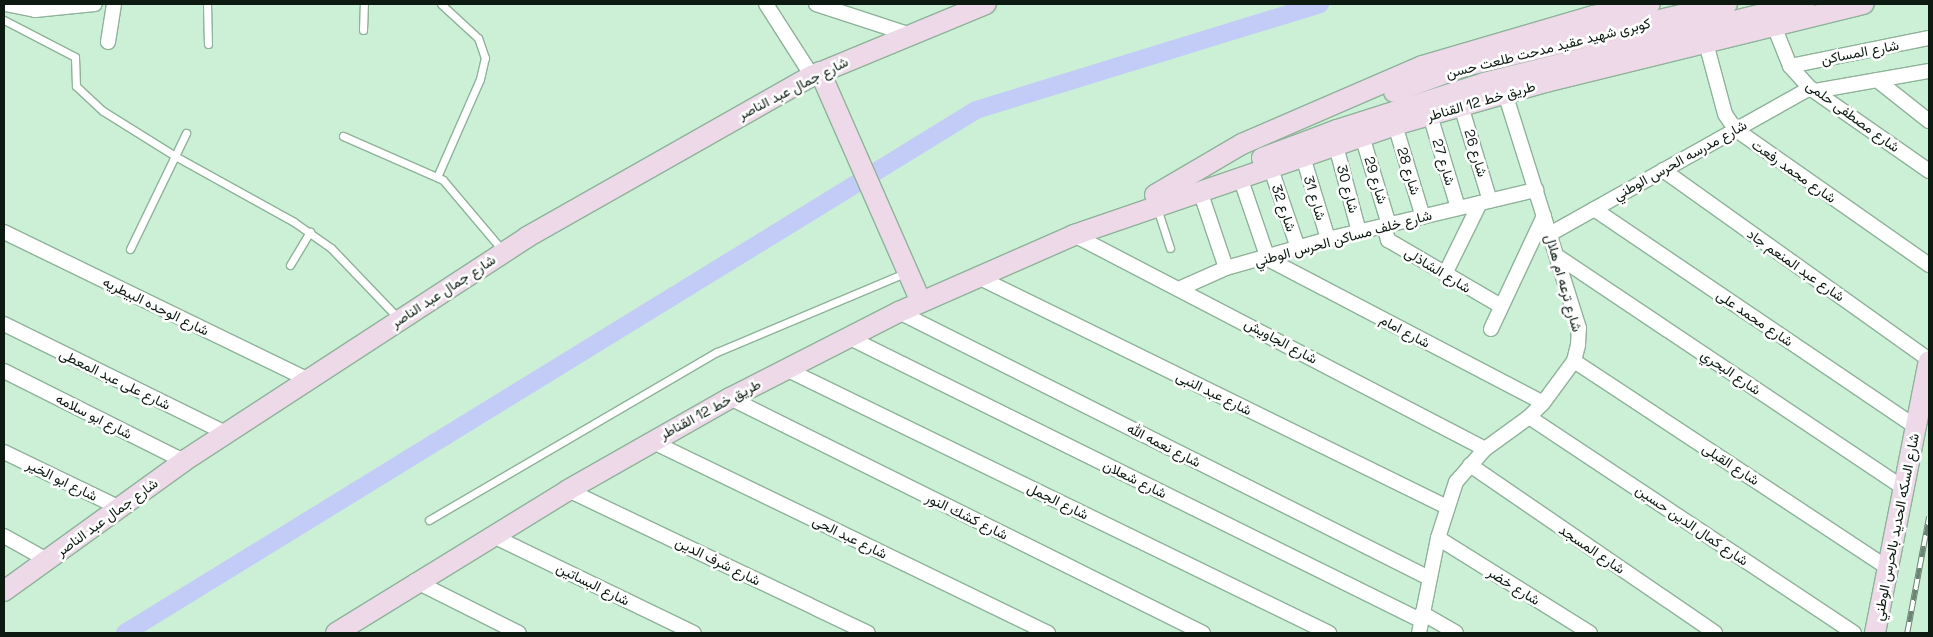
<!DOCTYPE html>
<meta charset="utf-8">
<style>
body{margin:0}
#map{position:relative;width:1933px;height:637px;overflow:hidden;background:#cbf0d6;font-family:"Space Grotesk",Vazirmatn,sans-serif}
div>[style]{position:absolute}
.canal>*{height:18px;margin:-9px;padding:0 9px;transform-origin:9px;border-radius:9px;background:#c2ccf7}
.roads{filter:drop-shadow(1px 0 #8fb29a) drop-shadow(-1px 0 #8fb29a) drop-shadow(0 1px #8fb29a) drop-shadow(0 -1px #8fb29a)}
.lane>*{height:7px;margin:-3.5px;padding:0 3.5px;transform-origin:3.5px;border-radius:3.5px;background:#fff}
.street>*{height:14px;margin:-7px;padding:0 7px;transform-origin:7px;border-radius:7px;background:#fff}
.secondary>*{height:20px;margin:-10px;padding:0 10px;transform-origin:10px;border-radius:10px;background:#eed9e9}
.rail>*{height:5.5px;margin-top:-2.75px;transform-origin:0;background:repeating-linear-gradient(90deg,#fff 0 11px,#6b8473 0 22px);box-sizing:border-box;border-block:1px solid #6b8473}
span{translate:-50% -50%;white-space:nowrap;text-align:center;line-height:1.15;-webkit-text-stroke:5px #fff;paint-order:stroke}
.street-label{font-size:14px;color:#0c1a11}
.frame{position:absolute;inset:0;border:5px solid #0c1a11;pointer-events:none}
</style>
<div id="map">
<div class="canal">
<div style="left:125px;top:633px;width:999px;rotate:-31.57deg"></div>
<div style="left:976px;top:110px;width:360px;rotate:-17.1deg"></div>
</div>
<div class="roads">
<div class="lane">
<div style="left:207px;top:4px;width:40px;rotate:88.6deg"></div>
<div style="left:4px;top:20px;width:80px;rotate:27.5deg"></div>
<div style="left:75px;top:57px;width:29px;rotate:88deg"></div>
<div style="left:76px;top:86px;width:37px;rotate:43deg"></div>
<div style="left:103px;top:111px;width:85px;rotate:32deg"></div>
<div style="left:175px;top:156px;width:136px;rotate:29deg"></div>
<div style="left:294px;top:222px;width:45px;rotate:35.1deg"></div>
<div style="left:331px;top:248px;width:98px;rotate:46.2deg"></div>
<div style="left:363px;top:30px;width:26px;rotate:-88deg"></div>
<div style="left:343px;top:136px;width:109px;rotate:23.7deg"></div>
<div style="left:443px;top:180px;width:93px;rotate:49.8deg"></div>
<div style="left:437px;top:177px;width:107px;rotate:-66.3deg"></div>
<div style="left:480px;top:79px;width:22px;rotate:-77deg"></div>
<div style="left:485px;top:58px;width:21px;rotate:-109deg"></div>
<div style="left:478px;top:38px;width:50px;rotate:-137.4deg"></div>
<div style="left:1157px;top:208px;width:42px;rotate:72deg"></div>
<div style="left:130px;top:249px;width:129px;rotate:-64.2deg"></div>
<div style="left:290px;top:265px;width:39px;rotate:-59deg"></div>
<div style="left:429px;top:520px;width:333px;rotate:-30.3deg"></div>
<div style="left:717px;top:352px;width:206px;rotate:-22.8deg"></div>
</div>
<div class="street">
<div style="left:5px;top:4px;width:31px;rotate:11deg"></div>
<div style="left:35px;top:10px;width:60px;rotate:-5.7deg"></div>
<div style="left:766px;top:4px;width:85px;rotate:57.4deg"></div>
<div style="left:816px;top:4px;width:97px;rotate:18.1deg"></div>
<div style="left:1774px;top:26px;width:43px;rotate:68.2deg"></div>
<div style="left:1790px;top:66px;width:30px;rotate:48deg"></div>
<div style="left:1810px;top:88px;width:145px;rotate:34.9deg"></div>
<div style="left:108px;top:42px;width:38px;rotate:-81deg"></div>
<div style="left:1706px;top:43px;width:73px;rotate:75deg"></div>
<div style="left:1725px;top:114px;width:18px;rotate:56deg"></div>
<div style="left:1735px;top:129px;width:237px;rotate:35deg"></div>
<div style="left:1790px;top:66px;width:142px;rotate:-11.4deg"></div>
<div style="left:1877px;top:80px;width:66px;rotate:38.3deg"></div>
<div style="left:1815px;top:91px;width:116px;rotate:-10deg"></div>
<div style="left:1461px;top:106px;width:99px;rotate:73deg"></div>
<div style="left:1430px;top:115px;width:97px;rotate:73.2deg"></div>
<div style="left:1395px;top:125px;width:96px;rotate:73.1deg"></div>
<div style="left:1362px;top:136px;width:93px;rotate:73.1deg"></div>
<div style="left:1336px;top:146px;width:89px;rotate:75deg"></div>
<div style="left:1303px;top:157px;width:86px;rotate:73deg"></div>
<div style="left:1271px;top:169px;width:83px;rotate:71.1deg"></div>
<div style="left:1663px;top:170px;width:327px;rotate:35.5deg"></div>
<div style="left:1241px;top:180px;width:83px;rotate:71.1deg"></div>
<div style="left:1268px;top:259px;width:310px;rotate:27.6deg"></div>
<div style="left:1200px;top:191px;width:81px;rotate:71.3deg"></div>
<div style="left:1594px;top:209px;width:389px;rotate:34.1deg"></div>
<div style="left:1384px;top:226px;width:15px;rotate:74deg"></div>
<div style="left:1388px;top:240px;width:131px;rotate:30.3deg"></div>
<div style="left:4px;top:232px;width:337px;rotate:25.9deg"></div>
<div style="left:1550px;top:234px;width:298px;rotate:-29.3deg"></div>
<div style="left:1074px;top:235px;width:463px;rotate:27.5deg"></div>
<div style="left:1557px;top:256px;width:417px;rotate:33.8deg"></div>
<div style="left:1445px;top:274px;width:79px;rotate:-63.8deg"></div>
<div style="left:980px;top:278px;width:520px;rotate:26.12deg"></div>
<div style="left:1181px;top:288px;width:49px;rotate:-24deg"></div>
<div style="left:1226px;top:268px;width:106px;rotate:-15.9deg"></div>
<div style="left:1328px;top:239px;width:214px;rotate:-13.3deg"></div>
<div style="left:899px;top:312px;width:593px;rotate:26.65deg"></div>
<div style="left:4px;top:324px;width:247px;rotate:26.2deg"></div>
<div style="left:1491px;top:329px;width:125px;rotate:-64.9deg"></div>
<div style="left:848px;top:337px;width:640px;rotate:26.32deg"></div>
<div style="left:1574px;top:361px;width:376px;rotate:33.4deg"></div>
<div style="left:786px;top:369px;width:604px;rotate:25.93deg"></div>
<div style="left:4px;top:371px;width:201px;rotate:26.6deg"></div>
<div style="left:730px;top:398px;width:528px;rotate:26.42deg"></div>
<div style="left:1529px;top:417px;width:390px;rotate:33.6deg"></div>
<div style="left:651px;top:441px;width:441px;rotate:25.8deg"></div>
<div style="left:4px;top:452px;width:129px;rotate:25.8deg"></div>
<div style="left:1470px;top:465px;width:297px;rotate:34.4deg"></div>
<div style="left:568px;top:490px;width:332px;rotate:25.5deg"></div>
<div style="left:4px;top:536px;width:49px;rotate:29.2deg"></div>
<div style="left:493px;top:536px;width:223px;rotate:25.8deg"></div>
<div style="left:1438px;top:538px;width:179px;rotate:32deg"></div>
<div style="left:415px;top:581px;width:116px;rotate:26.6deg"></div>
<div style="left:1422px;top:613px;width:39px;rotate:30deg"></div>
<div style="left:1419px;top:633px;width:97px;rotate:-78.7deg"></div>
<div style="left:1438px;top:538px;width:59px;rotate:-72.2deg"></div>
<div style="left:1456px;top:482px;width:44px;rotate:-48.7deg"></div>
<div style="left:1485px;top:449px;width:54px;rotate:-36deg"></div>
<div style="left:1529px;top:417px;width:20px;rotate:-45deg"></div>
<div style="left:1543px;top:403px;width:52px;rotate:-53.6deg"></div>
<div style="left:1574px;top:361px;width:16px;rotate:-76deg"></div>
<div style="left:1578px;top:345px;width:17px;rotate:-87deg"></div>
<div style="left:1579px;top:328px;width:245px;rotate:-107.5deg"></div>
</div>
<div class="secondary">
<div style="left:820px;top:72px;width:251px;rotate:66.3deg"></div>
<div style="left:1394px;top:92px;width:76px;rotate:-20.1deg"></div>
<div style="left:1465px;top:66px;width:269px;rotate:-13.3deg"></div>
<div style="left:1262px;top:158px;width:80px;rotate:-20.5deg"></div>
<div style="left:1337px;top:130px;width:154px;rotate:-17.7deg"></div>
<div style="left:1484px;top:83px;width:330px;rotate:-13.9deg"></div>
<div style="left:1155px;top:195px;width:101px;rotate:-30.4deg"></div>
<div style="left:1242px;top:144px;width:196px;rotate:-23.4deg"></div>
<div style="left:1422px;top:66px;width:178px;rotate:-16.3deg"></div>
<div style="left:1593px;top:16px;width:58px;rotate:-11.9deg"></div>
<div style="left:4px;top:591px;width:222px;rotate:-35.8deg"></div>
<div style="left:184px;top:461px;width:410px;rotate:-33.1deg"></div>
<div style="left:527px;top:237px;width:327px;rotate:-29.5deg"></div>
<div style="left:812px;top:76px;width:188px;rotate:-22.5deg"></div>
<div style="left:336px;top:633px;width:273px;rotate:-31.6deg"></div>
<div style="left:568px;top:490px;width:186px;rotate:-29.6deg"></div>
<div style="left:730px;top:398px;width:190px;rotate:-27deg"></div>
<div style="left:899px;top:312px;width:191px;rotate:-23.7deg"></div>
<div style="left:1074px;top:235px;width:339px;rotate:-18.9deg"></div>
<div style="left:1395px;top:125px;width:157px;rotate:-15.9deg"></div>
<div style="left:1546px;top:82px;width:327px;rotate:-13.8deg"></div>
<div style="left:1875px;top:633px;width:277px;rotate:-78.8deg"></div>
</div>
</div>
<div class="rail">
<div style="left:1907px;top:633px;width:118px;rotate:-79.3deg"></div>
</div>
<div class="street-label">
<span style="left:1548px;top:48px;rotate:-14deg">كوبرى شهيد عقيد مدحت طلعت حسن</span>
<span style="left:1860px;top:52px;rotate:-11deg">شارع المساكن</span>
<span style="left:793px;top:88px;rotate:-27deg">شارع جمال عبد الناصر</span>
<span style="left:1481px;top:101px;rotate:-16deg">طريق خط 12 القناطر</span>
<span style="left:1853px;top:116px;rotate:36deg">شارع مصطفى حلمى</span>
<span style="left:1476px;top:153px;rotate:73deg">شارع 26</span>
<span style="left:1680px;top:160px;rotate:-29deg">شارع مدرسه الحرس الوطني</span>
<span style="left:1444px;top:162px;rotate:73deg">شارع 27</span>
<span style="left:1409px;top:171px;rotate:73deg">شارع 28</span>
<span style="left:1794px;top:171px;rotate:35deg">شارع محمد رفعت</span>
<span style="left:1376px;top:180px;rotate:73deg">شارع 29</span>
<span style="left:1348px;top:189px;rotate:75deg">شارع 30</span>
<span style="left:1315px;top:198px;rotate:73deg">شارع 31</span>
<span style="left:1284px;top:208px;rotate:71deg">شارع 32</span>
<span style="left:1343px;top:238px;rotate:-15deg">شارع خلف مساكن الحرس الوطني</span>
<span style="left:1796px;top:265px;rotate:35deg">شارع عبد المنعم جاد</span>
<span style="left:1438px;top:270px;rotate:31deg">شارع الشاذلى</span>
<span style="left:1564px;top:283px;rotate:74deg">شارع ترعه ام هلال</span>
<span style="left:443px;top:291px;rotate:-33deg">شارع جمال عبد الناصر</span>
<span style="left:156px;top:306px;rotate:26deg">شارع الوحده البيطريه</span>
<span style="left:1755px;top:318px;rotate:34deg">شارع محمد على</span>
<span style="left:1405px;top:331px;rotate:28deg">شارع امام</span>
<span style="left:1281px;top:341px;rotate:28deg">شارع الجاويش</span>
<span style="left:1731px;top:372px;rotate:34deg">شارع البحري</span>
<span style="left:115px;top:379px;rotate:26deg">شارع على عبد المعطى</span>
<span style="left:1214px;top:393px;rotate:26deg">شارع عبد النبى</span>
<span style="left:710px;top:409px;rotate:-28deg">طريق خط 12 القناطر</span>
<span style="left:94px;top:416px;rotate:27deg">شارع ابو سلامه</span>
<span style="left:1164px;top:445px;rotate:27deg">شارع نعمه الله</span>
<span style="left:1731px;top:464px;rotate:33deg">شارع القبلى</span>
<span style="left:1135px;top:479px;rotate:26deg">شارع شعلان</span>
<span style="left:62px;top:480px;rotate:26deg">شارع ابو الخير</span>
<span style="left:1058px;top:501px;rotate:26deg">شارع الجمل</span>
<span style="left:967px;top:516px;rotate:26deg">شارع كشك النور</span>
<span style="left:107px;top:517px;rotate:-36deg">شارع جمال عبد الناصر</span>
<span style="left:1692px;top:525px;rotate:34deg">شارع كمال الدين حسين</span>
<span style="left:1896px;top:527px;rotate:-79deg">شارع السكه الحديد بالحرس الوطني</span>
<span style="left:850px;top:537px;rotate:26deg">شارع عبد الحى</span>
<span style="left:1592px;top:549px;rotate:34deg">شارع المسجد</span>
<span style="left:718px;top:561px;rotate:26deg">شارع شرف الدين</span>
<span style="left:593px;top:584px;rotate:26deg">شارع البساتين</span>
<span style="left:1514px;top:586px;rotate:32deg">شارع خضر</span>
</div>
<div class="frame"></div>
</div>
